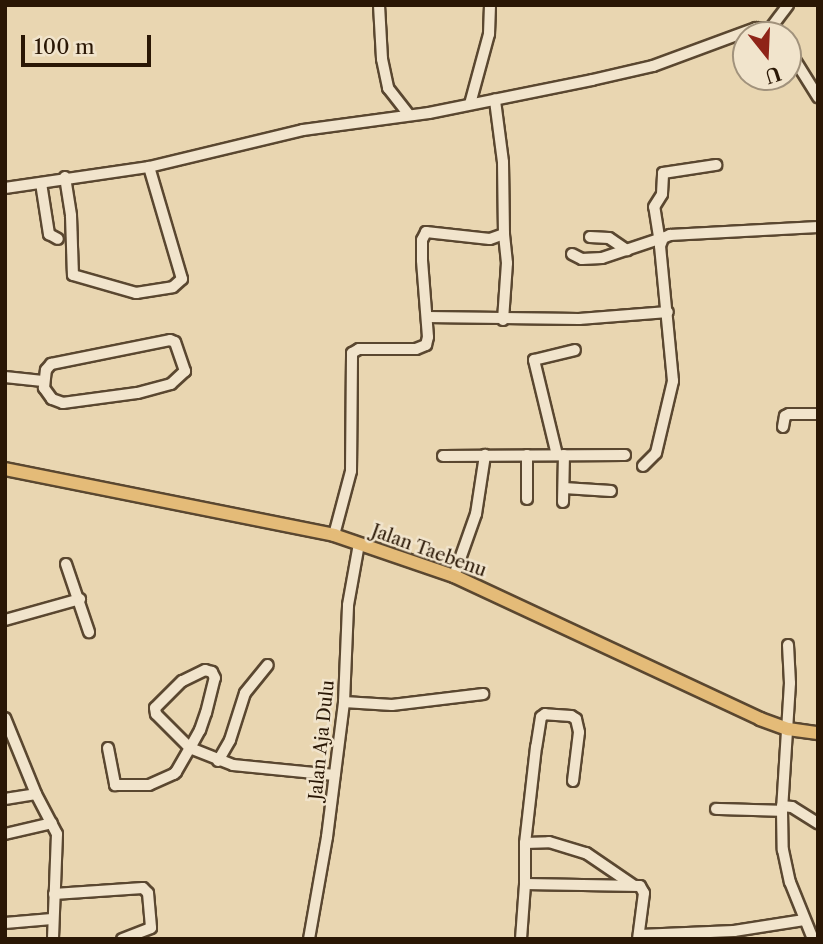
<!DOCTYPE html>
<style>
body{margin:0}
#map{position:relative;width:823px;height:944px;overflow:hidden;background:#e9d6b1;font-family:"Libre Caslon Text",serif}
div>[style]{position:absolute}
.roads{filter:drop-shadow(2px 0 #5a4730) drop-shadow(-2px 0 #5a4730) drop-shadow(0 2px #5a4730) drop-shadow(0 -2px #5a4730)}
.minor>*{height:10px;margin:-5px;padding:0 5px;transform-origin:5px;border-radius:5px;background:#f1e4cc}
.major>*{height:12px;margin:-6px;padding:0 6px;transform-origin:6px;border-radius:6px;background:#e4bb78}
span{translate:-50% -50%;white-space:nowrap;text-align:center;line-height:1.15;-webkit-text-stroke:5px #f1e4cc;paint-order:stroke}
.street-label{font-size:18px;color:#2a1705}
.frame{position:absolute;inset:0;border:7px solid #2a1705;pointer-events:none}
.north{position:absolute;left:732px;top:21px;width:70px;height:70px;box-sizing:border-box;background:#f1e4cc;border:2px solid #a1927c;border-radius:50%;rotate:162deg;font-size:19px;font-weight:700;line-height:28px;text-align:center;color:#2a1705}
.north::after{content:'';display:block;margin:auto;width:24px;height:32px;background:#8f2418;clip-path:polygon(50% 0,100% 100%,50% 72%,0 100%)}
.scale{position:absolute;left:21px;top:35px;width:130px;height:32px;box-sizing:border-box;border:4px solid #2a1705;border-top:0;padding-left:9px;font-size:21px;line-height:24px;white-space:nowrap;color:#2a1705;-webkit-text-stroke:5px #f1e4cc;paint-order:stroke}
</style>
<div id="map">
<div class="roads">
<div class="minor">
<div style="left:379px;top:5px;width:54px;rotate:86.8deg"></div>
<div style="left:382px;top:59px;width:30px;rotate:78deg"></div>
<div style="left:388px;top:88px;width:34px;rotate:52deg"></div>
<div style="left:770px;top:29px;width:30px;rotate:-53deg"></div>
<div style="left:788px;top:49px;width:57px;rotate:58deg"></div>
<div style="left:470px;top:104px;width:73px;rotate:-74.8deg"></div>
<div style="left:489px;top:34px;width:29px;rotate:-88deg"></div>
<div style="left:65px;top:177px;width:39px;rotate:81deg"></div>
<div style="left:71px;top:216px;width:59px;rotate:88.1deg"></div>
<div style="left:73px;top:275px;width:66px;rotate:15.9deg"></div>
<div style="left:136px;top:293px;width:37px;rotate:-9deg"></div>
<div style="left:173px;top:287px;width:12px;rotate:-42deg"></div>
<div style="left:182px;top:279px;width:117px;rotate:-106.4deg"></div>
<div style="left:41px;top:183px;width:52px;rotate:81.1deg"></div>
<div style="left:49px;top:234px;width:10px;rotate:29deg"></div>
<div style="left:5px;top:188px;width:146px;rotate:-8.3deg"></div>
<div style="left:149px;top:167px;width:158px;rotate:-13.5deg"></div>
<div style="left:303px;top:130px;width:127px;rotate:-7.7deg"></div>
<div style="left:429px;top:113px;width:166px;rotate:-11.4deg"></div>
<div style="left:592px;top:80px;width:63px;rotate:-12.9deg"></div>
<div style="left:653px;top:66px;width:110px;rotate:-20.3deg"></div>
<div style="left:756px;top:28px;width:14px;rotate:4deg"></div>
<div style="left:770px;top:29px;width:8px;rotate:45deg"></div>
<div style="left:590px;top:237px;width:19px;rotate:3deg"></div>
<div style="left:609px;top:238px;width:22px;rotate:34deg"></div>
<div style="left:660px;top:243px;width:36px;rotate:-99deg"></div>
<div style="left:654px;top:207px;width:15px;rotate:-58deg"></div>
<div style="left:662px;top:194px;width:21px;rotate:-87deg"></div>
<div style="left:663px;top:173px;width:54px;rotate:-8.6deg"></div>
<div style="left:572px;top:254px;width:11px;rotate:27deg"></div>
<div style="left:582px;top:259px;width:20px;rotate:-3deg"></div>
<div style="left:602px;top:258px;width:60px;rotate:-18.4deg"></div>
<div style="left:427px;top:317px;width:152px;rotate:0.8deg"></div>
<div style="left:579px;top:319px;width:89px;rotate:-4.5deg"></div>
<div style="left:503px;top:320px;width:57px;rotate:-86deg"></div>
<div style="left:507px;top:263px;width:29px;rotate:-96deg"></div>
<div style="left:170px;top:340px;width:5px;rotate:22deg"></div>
<div style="left:175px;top:342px;width:31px;rotate:71deg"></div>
<div style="left:185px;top:371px;width:19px;rotate:137deg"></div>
<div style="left:171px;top:384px;width:35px;rotate:165deg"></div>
<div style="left:137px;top:393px;width:75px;rotate:172.3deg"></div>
<div style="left:63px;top:403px;width:12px;rotate:-160deg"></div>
<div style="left:52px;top:399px;width:14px;rotate:-126deg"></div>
<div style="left:44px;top:388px;width:18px;rotate:-84deg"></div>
<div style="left:46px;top:370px;width:8px;rotate:-50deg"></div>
<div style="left:51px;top:364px;width:121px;rotate:-11.4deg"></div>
<div style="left:5px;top:377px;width:38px;rotate:6deg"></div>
<div style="left:783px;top:427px;width:11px;rotate:-80deg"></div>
<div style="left:785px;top:416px;width:4px;rotate:-27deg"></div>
<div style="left:789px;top:414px;width:29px"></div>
<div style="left:527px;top:455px;width:44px;rotate:90deg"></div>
<div style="left:557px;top:455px;width:98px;rotate:-103.6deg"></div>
<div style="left:534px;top:360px;width:42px;rotate:-13.7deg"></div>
<div style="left:443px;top:456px;width:182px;rotate:-0.3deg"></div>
<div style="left:643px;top:466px;width:18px;rotate:-45deg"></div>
<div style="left:656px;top:453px;width:74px;rotate:-76.7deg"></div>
<div style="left:673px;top:381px;width:136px;rotate:-95.5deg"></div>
<div style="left:660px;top:246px;width:9px;rotate:-69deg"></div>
<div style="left:663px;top:238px;width:8px;rotate:-23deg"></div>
<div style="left:670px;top:235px;width:148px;rotate:-3.1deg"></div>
<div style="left:564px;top:488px;width:47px;rotate:3.7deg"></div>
<div style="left:563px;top:502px;width:47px;rotate:-88.8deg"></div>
<div style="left:334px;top:535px;width:66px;rotate:-75.1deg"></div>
<div style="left:351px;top:471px;width:118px;rotate:-89.5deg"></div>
<div style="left:352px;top:353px;width:8px;rotate:-30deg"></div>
<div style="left:359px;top:349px;width:57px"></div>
<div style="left:416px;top:349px;width:11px;rotate:-22deg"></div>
<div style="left:426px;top:345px;width:8px;rotate:-76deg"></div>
<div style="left:428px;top:337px;width:77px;rotate:-94.5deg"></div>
<div style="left:422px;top:260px;width:20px;rotate:-90deg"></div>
<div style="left:422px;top:240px;width:9px;rotate:-63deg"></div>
<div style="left:426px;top:232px;width:64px;rotate:6.2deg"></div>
<div style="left:490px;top:239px;width:15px;rotate:-20deg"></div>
<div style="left:504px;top:234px;width:72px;rotate:-90.8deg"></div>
<div style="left:503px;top:162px;width:63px;rotate:-97.4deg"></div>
<div style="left:66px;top:564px;width:72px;rotate:71.3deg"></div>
<div style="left:454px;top:576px;width:66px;rotate:-70.5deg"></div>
<div style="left:476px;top:514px;width:60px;rotate:-81.3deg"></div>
<div style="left:5px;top:620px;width:78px;rotate:-15.6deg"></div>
<div style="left:788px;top:645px;width:38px;rotate:87deg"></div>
<div style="left:790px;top:683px;width:128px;rotate:93.6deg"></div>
<div style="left:782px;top:811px;width:39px;rotate:89deg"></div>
<div style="left:783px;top:850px;width:33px;rotate:78deg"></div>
<div style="left:790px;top:882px;width:61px;rotate:68deg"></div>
<div style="left:344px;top:702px;width:48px;rotate:3.6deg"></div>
<div style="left:392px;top:705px;width:92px;rotate:-6.9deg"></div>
<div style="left:5px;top:718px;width:82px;rotate:67.8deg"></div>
<div style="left:36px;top:794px;width:45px;rotate:62.3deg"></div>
<div style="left:57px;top:834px;width:105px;rotate:92.2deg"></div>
<div style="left:108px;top:748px;width:38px;rotate:79deg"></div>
<div style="left:115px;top:785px;width:34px"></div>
<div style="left:149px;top:785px;width:27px;rotate:-24deg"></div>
<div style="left:174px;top:774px;width:3px;rotate:-45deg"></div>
<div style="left:176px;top:772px;width:28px;rotate:-60deg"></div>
<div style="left:190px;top:748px;width:21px;rotate:-61deg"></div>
<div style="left:200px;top:730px;width:18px;rotate:-71deg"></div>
<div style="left:206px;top:713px;width:36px;rotate:-76deg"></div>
<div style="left:215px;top:678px;width:7px;rotate:-117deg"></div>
<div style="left:212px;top:672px;width:7px;rotate:-164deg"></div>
<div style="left:205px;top:670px;width:25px;rotate:154deg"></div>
<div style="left:182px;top:681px;width:38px;rotate:135deg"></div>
<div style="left:155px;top:708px;width:6px;rotate:81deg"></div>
<div style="left:156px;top:714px;width:48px;rotate:45deg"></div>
<div style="left:190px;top:748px;width:46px;rotate:21.6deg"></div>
<div style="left:233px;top:765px;width:102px;rotate:5.6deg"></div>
<div style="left:218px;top:761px;width:24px;rotate:-60deg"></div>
<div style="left:230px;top:740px;width:49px;rotate:-72.3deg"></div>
<div style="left:245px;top:693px;width:36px;rotate:-51deg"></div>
<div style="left:573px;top:781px;width:49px;rotate:-83deg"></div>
<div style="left:579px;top:732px;width:13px;rotate:-103deg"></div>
<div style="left:576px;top:719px;width:6px;rotate:-149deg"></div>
<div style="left:571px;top:716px;width:26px;rotate:-176deg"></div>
<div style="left:545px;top:714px;width:5px;rotate:143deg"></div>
<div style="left:541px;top:717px;width:30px;rotate:99deg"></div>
<div style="left:536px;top:747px;width:97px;rotate:96.5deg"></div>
<div style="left:525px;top:843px;width:41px;rotate:90deg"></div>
<div style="left:525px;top:884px;width:115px;rotate:1deg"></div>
<div style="left:640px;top:886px;width:8px;rotate:60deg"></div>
<div style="left:644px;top:893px;width:46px;rotate:97.4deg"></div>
<div style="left:5px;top:799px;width:31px;rotate:-9deg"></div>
<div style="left:782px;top:806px;width:10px;rotate:6deg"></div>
<div style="left:792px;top:807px;width:31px;rotate:32deg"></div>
<div style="left:716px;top:809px;width:66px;rotate:1.7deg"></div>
<div style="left:5px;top:834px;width:48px;rotate:-13.2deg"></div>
<div style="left:525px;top:843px;width:24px;rotate:-2deg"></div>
<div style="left:549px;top:842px;width:39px;rotate:17deg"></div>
<div style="left:586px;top:853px;width:57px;rotate:34.2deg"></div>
<div style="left:54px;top:894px;width:89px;rotate:-3.9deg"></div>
<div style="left:143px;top:888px;width:7px;rotate:45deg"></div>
<div style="left:148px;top:893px;width:35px;rotate:85deg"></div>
<div style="left:151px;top:928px;width:31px;rotate:159deg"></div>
<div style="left:5px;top:923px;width:47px;rotate:-4.9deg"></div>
<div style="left:639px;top:935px;width:95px;rotate:-2.4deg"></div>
<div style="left:734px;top:931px;width:71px;rotate:-8.9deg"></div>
<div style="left:309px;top:939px;width:104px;rotate:-80deg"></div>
<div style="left:327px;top:837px;width:136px;rotate:-82.8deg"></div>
<div style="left:344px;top:702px;width:97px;rotate:-87.6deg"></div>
<div style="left:348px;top:605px;width:62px;rotate:-79.8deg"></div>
<div style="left:521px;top:939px;width:55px;rotate:-85.8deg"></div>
</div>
<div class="major">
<div style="left:5px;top:469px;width:336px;rotate:11.3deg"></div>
<div style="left:334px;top:535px;width:127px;rotate:18.9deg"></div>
<div style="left:454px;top:576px;width:338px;rotate:25deg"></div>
<div style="left:760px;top:719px;width:30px;rotate:20deg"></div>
<div style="left:788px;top:729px;width:30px;rotate:8deg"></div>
</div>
</div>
<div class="street-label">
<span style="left:429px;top:551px;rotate:20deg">Jalan Taebenu</span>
<span style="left:322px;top:740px;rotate:-84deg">Jalan Aja Dulu</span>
</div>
<div class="frame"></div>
<div class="north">U</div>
<div class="scale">100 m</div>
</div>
